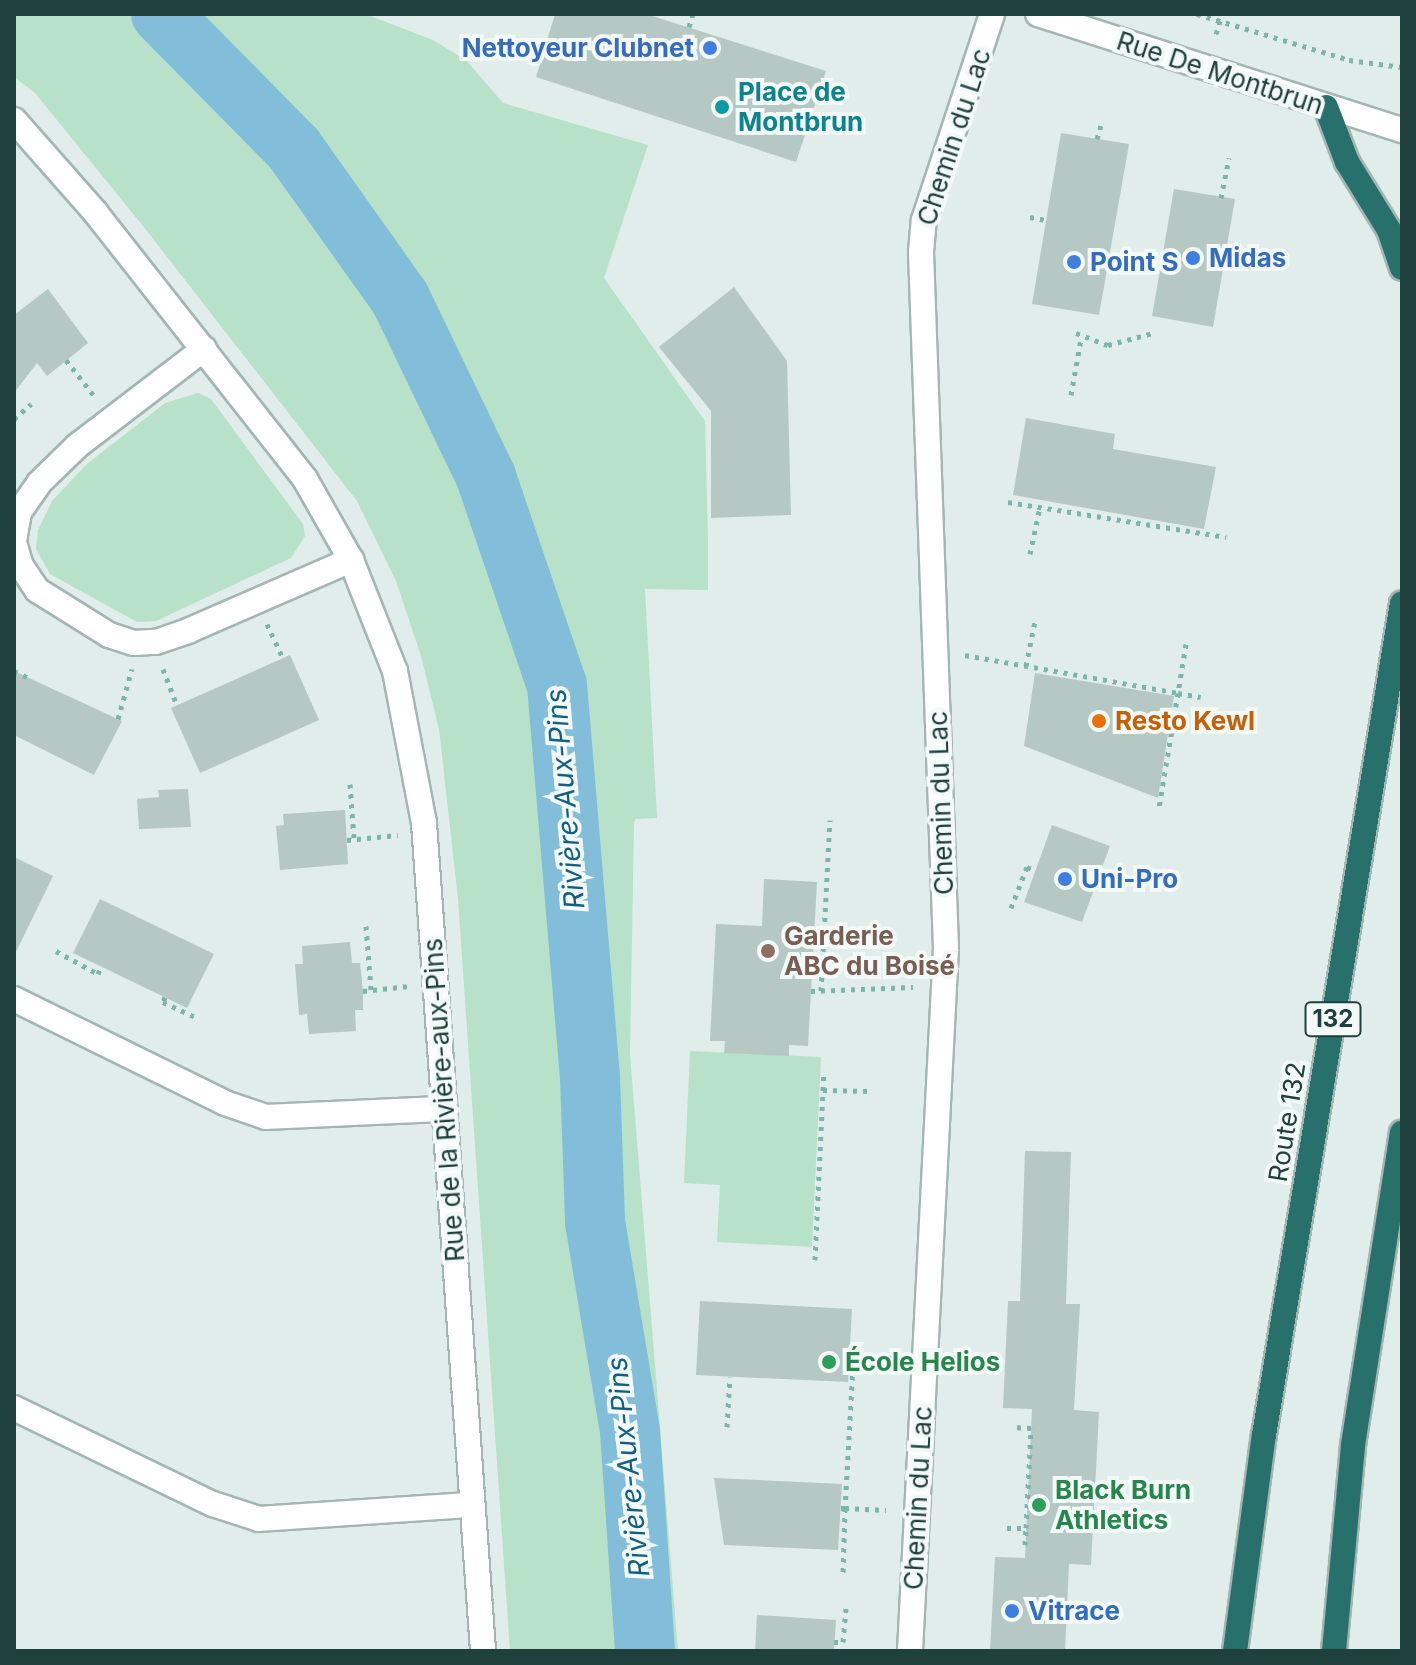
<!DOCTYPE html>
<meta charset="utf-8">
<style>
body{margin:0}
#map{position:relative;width:1416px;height:1665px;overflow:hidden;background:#e1edea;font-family:Inter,sans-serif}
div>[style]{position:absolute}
.green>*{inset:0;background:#b7e1c9}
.river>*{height:60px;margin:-30px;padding:0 30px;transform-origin:30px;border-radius:30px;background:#82bed9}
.building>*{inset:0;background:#b6c8c3}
.path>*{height:5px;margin-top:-2.5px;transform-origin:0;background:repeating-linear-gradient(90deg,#7db5ac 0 4px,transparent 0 10px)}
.roads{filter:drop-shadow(2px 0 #a3b6b2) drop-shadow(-2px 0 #a3b6b2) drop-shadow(0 2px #a3b6b2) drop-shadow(0 -2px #a3b6b2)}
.street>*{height:24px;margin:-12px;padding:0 12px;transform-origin:12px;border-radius:12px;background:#fff}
.secondary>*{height:24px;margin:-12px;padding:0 12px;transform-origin:12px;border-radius:12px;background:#fff}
.highway>*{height:24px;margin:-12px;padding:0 12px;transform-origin:12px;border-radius:12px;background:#27706c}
.dots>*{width:22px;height:22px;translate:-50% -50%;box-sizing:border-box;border:4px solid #f2f9f7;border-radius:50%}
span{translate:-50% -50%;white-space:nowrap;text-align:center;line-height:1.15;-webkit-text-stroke:8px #f2f9f7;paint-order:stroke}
.shield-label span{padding:2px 6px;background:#f2f9f7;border:2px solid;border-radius:6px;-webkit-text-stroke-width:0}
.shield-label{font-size:24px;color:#1f403c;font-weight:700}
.shop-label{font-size:26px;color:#366cbe;font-weight:700}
.right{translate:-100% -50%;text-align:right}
.left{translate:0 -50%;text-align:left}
.street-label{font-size:26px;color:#1f403c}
.culture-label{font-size:26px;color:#0d838f;font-weight:700}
.food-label{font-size:26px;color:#c56008;font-weight:700}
.education-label{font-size:26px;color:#785e54;font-weight:700}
.leisure-label{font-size:26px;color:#27864d;font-weight:700}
.water-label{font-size:28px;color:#115f83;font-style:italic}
.frame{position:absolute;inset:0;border:16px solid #1f403c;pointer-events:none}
</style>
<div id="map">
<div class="green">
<div style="clip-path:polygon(14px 14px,365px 14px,433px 40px,467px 61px,503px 103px,648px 145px,604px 278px,705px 421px,708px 539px,708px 590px,645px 589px,657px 818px,635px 819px,634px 824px,630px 1054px,678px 1651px,510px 1651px,458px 899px,439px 729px,421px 656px,396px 581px,357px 501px,147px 231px,35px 93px,14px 77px)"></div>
<div style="clip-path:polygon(198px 393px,211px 399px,303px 524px,305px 536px,291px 558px,156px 621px,137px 622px,50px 574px,36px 549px,38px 530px,52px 501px,87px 464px,165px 403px)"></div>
<div style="clip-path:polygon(690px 1051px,821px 1057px,812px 1247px,717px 1242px,720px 1185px,684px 1183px)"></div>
</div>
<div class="river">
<div style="left:161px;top:14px;width:190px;rotate:45.4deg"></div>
<div style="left:294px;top:149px;width:183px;rotate:54.6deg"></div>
<div style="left:400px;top:298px;width:199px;rotate:64.3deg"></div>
<div style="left:486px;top:477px;width:220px;rotate:71.2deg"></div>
<div style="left:557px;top:685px;width:393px;rotate:85.2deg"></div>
<div style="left:590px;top:1077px;width:145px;rotate:88deg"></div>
<div style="left:595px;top:1222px;width:212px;rotate:80.5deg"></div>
<div style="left:630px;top:1431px;width:221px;rotate:86.1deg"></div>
</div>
<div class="building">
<div style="clip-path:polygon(555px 14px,646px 14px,826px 71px,796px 162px,536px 77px)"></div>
<div style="clip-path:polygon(1061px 133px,1129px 144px,1099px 315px,1032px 304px)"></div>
<div style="clip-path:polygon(1174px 189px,1235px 199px,1213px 327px,1152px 316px)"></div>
<div style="clip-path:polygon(734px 287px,787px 361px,791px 515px,711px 518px,711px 411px,659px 347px)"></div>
<div style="clip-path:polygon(48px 289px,88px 343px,47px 376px,37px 363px,14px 393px,14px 315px)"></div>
<div style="clip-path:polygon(1026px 418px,1115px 434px,1113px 449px,1216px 467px,1204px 529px,1013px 495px)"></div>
<div style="clip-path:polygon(290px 655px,319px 720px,200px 773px,171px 708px)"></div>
<div style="clip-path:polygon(14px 671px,122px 721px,94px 775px,14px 735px)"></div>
<div style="clip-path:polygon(1035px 673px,1174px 696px,1158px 798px,1024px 746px)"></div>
<div style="clip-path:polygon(188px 789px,191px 827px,139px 829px,137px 799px,159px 797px,158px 790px)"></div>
<div style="clip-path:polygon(345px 810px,348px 864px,280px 870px,276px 826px,284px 825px,283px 814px)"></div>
<div style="clip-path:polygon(1052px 825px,1110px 846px,1082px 922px,1024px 902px)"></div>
<div style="clip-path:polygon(14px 857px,53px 876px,14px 956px)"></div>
<div style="clip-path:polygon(764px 879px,817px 882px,808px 1046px,789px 1045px,789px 1056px,724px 1053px,725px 1041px,710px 1041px,716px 924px,762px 926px)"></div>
<div style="clip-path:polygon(100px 899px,214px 954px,187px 1008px,73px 953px)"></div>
<div style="clip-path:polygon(350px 942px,352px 963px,360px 963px,363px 991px,363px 1010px,355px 1010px,356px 1031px,309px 1034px,307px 1014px,299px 1015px,295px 964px,303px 964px,302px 946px)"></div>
<div style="clip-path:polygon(1025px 1151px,1071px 1152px,1066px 1304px,1080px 1304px,1074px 1410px,1099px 1412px,1091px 1565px,1069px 1564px,1065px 1651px,990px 1651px,995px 1557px,1025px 1558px,1032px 1409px,1003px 1408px,1008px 1301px,1020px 1301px)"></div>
<div style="clip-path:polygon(700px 1301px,852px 1309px,848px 1382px,696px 1375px)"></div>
<div style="clip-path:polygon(714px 1478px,842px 1484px,838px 1550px,724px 1545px)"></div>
<div style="clip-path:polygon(757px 1615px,836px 1620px,834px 1651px,755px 1651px)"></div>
</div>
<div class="path">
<div style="left:1197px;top:14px;width:159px;rotate:16.8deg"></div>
<div style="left:1349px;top:60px;width:53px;rotate:7.5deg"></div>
<div style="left:689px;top:27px;width:14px;rotate:-73deg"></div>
<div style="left:1216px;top:34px;width:14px;rotate:-73deg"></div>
<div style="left:1097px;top:139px;width:18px;rotate:-74deg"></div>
<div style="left:1221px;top:198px;width:41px;rotate:-78.7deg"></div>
<div style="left:1030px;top:217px;width:16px;rotate:11deg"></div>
<div style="left:1076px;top:333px;width:34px;rotate:21deg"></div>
<div style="left:1108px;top:345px;width:47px;rotate:-14.9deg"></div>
<div style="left:66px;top:360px;width:47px;rotate:51.9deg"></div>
<div style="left:1071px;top:395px;width:57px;rotate:-79.9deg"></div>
<div style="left:14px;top:419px;width:23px;rotate:-41deg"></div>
<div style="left:1008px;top:502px;width:221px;rotate:9.1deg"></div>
<div style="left:1030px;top:554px;width:48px;rotate:-78deg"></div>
<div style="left:267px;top:624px;width:38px;rotate:65deg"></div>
<div style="left:1186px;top:644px;width:50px;rotate:99.3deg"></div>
<div style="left:1178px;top:693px;width:23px;rotate:10deg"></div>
<div style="left:965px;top:655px;width:216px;rotate:10.1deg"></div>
<div style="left:1178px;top:693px;width:117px;rotate:99.4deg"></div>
<div style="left:1026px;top:666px;width:46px;rotate:-78.7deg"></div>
<div style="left:163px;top:669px;width:40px;rotate:69deg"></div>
<div style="left:14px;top:671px;width:17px;rotate:25deg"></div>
<div style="left:118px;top:719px;width:52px;rotate:-74.4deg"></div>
<div style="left:350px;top:784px;width:55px;rotate:85.8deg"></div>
<div style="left:347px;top:840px;width:51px;rotate:-5.6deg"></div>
<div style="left:1011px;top:908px;width:44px;rotate:-68.7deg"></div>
<div style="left:1027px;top:867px;width:9px;rotate:21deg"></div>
<div style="left:366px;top:926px;width:64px;rotate:85.5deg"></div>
<div style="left:56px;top:951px;width:48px;rotate:28.7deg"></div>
<div style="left:98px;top:974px;width:8px;rotate:-67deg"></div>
<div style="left:363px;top:991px;width:46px;rotate:-6.2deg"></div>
<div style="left:811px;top:991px;width:102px;rotate:-2.2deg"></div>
<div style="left:821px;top:991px;width:171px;rotate:-87deg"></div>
<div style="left:165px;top:997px;width:5px;rotate:112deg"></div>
<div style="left:163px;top:1002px;width:38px;rotate:25deg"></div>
<div style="left:823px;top:1090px;width:44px;rotate:1.3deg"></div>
<div style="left:815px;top:1260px;width:189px;rotate:-87.3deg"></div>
<div style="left:849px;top:1366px;width:4px"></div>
<div style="left:853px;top:1366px;width:142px;rotate:93.2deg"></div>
<div style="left:845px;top:1508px;width:41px;rotate:2.8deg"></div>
<div style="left:727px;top:1427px;width:50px;rotate:-86.6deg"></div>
<div style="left:841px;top:1508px;width:4px"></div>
<div style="left:845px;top:1508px;width:68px;rotate:91.7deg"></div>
<div style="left:1007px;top:1528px;width:19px"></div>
<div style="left:1026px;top:1528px;width:100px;rotate:-87.1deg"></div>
<div style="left:1031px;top:1428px;width:17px;rotate:-177deg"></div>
<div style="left:1025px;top:1545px;width:17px;rotate:-87deg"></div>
<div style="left:834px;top:1642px;width:9px"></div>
<div style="left:843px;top:1642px;width:36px;rotate:-85deg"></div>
</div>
<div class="roads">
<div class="street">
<div style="left:14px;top:120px;width:123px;rotate:48.6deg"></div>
<div style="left:95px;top:212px;width:340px;rotate:51.8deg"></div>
<div style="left:305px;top:479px;width:93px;rotate:60.4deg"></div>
<div style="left:351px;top:560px;width:119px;rotate:68.4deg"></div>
<div style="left:395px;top:671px;width:155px;rotate:79.2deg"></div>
<div style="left:424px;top:823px;width:830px;rotate:85.92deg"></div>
<div style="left:14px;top:541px;width:29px;rotate:-80deg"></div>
<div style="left:19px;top:512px;width:35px;rotate:-55deg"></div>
<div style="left:39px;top:483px;width:53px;rotate:-44.2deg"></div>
<div style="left:77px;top:446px;width:160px;rotate:-37.4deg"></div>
<div style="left:14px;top:542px;width:25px;rotate:74deg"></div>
<div style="left:21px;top:566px;width:29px;rotate:56deg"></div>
<div style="left:37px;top:590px;width:85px;rotate:32deg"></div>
<div style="left:109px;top:635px;width:26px;rotate:18deg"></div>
<div style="left:134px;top:643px;width:22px;rotate:-3deg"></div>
<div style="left:156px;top:642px;width:36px;rotate:-19deg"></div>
<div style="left:190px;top:630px;width:176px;rotate:-23.5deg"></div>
<div style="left:14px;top:999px;width:235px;rotate:26.2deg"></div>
<div style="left:225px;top:1103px;width:43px;rotate:18.9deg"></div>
<div style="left:266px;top:1117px;width:179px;rotate:-2.6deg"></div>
<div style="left:14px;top:1408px;width:221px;rotate:25.8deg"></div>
<div style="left:213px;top:1504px;width:48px;rotate:18.1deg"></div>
<div style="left:259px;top:1519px;width:213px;rotate:-3.8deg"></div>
<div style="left:910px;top:1651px;width:704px;rotate:-87.07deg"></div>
<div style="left:946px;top:948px;width:696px;rotate:-92.06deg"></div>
<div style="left:921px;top:252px;width:32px;rotate:-85deg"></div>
<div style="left:924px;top:220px;width:217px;rotate:-71.7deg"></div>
</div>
<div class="secondary">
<div style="left:1038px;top:14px;width:382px;rotate:17.7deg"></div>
</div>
<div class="highway">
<div style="left:1326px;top:107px;width:59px;rotate:69.1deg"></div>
<div style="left:1347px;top:162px;width:80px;rotate:58.3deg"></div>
<div style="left:1389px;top:230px;width:40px;rotate:71.1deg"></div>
<div style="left:1235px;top:1651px;width:218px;rotate:-82.4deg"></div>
<div style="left:1264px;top:1435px;width:843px;rotate:-80.58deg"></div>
<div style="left:1334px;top:1651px;width:207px;rotate:-84.7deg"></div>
<div style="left:1353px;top:1445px;width:316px;rotate:-81.1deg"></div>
</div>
</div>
<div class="dots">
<div style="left:710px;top:48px;background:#3f7fe0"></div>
<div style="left:722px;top:107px;background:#0f9aa8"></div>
<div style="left:1193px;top:258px;background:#3f7fe0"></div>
<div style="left:1074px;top:262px;background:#3f7fe0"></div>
<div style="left:1099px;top:721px;background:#e8710a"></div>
<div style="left:1065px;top:879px;background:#3f7fe0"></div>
<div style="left:768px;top:951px;background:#8d6e63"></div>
<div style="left:829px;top:1362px;background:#2e9e5b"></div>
<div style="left:1039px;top:1505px;background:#2e9e5b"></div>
<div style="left:1012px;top:1611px;background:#3f7fe0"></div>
</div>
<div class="shield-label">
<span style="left:1333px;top:1019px">132</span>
</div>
<div class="shop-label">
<span class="right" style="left:694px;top:48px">Nettoyeur Clubnet</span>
<span class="left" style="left:1209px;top:258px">Midas</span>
<span class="left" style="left:1090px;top:262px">Point S</span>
<span class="left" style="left:1081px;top:879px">Uni-Pro</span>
<span class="left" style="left:1028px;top:1611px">Vitrace</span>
</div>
<div class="street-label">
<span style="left:1220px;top:73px;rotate:18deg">Rue De Montbrun</span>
<span style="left:954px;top:137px;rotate:-72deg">Chemin du Lac</span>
<span style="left:941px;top:803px;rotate:-92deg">Chemin du Lac</span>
<span style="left:444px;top:1100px;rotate:-94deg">Rue de la Rivière-aux-Pins</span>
<span style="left:1287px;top:1122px;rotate:-81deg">Route 132</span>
<span style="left:918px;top:1498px;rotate:-87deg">Chemin du Lac</span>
</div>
<div class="culture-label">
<span class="left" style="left:738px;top:107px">Place de<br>Montbrun</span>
</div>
<div class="food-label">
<span class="left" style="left:1115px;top:721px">Resto Kewl</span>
</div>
<div class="education-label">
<span class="left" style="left:784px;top:951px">Garderie<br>ABC du Boisé</span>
</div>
<div class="leisure-label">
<span class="left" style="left:845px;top:1362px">École Helios</span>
<span class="left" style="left:1055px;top:1505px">Black Burn<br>Athletics</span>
</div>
<div class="water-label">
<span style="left:565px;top:799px;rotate:-95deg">Rivière-Aux-Pins</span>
<span style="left:628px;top:1467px;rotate:-96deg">Rivière-Aux-Pins</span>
</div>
<div class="frame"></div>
</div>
